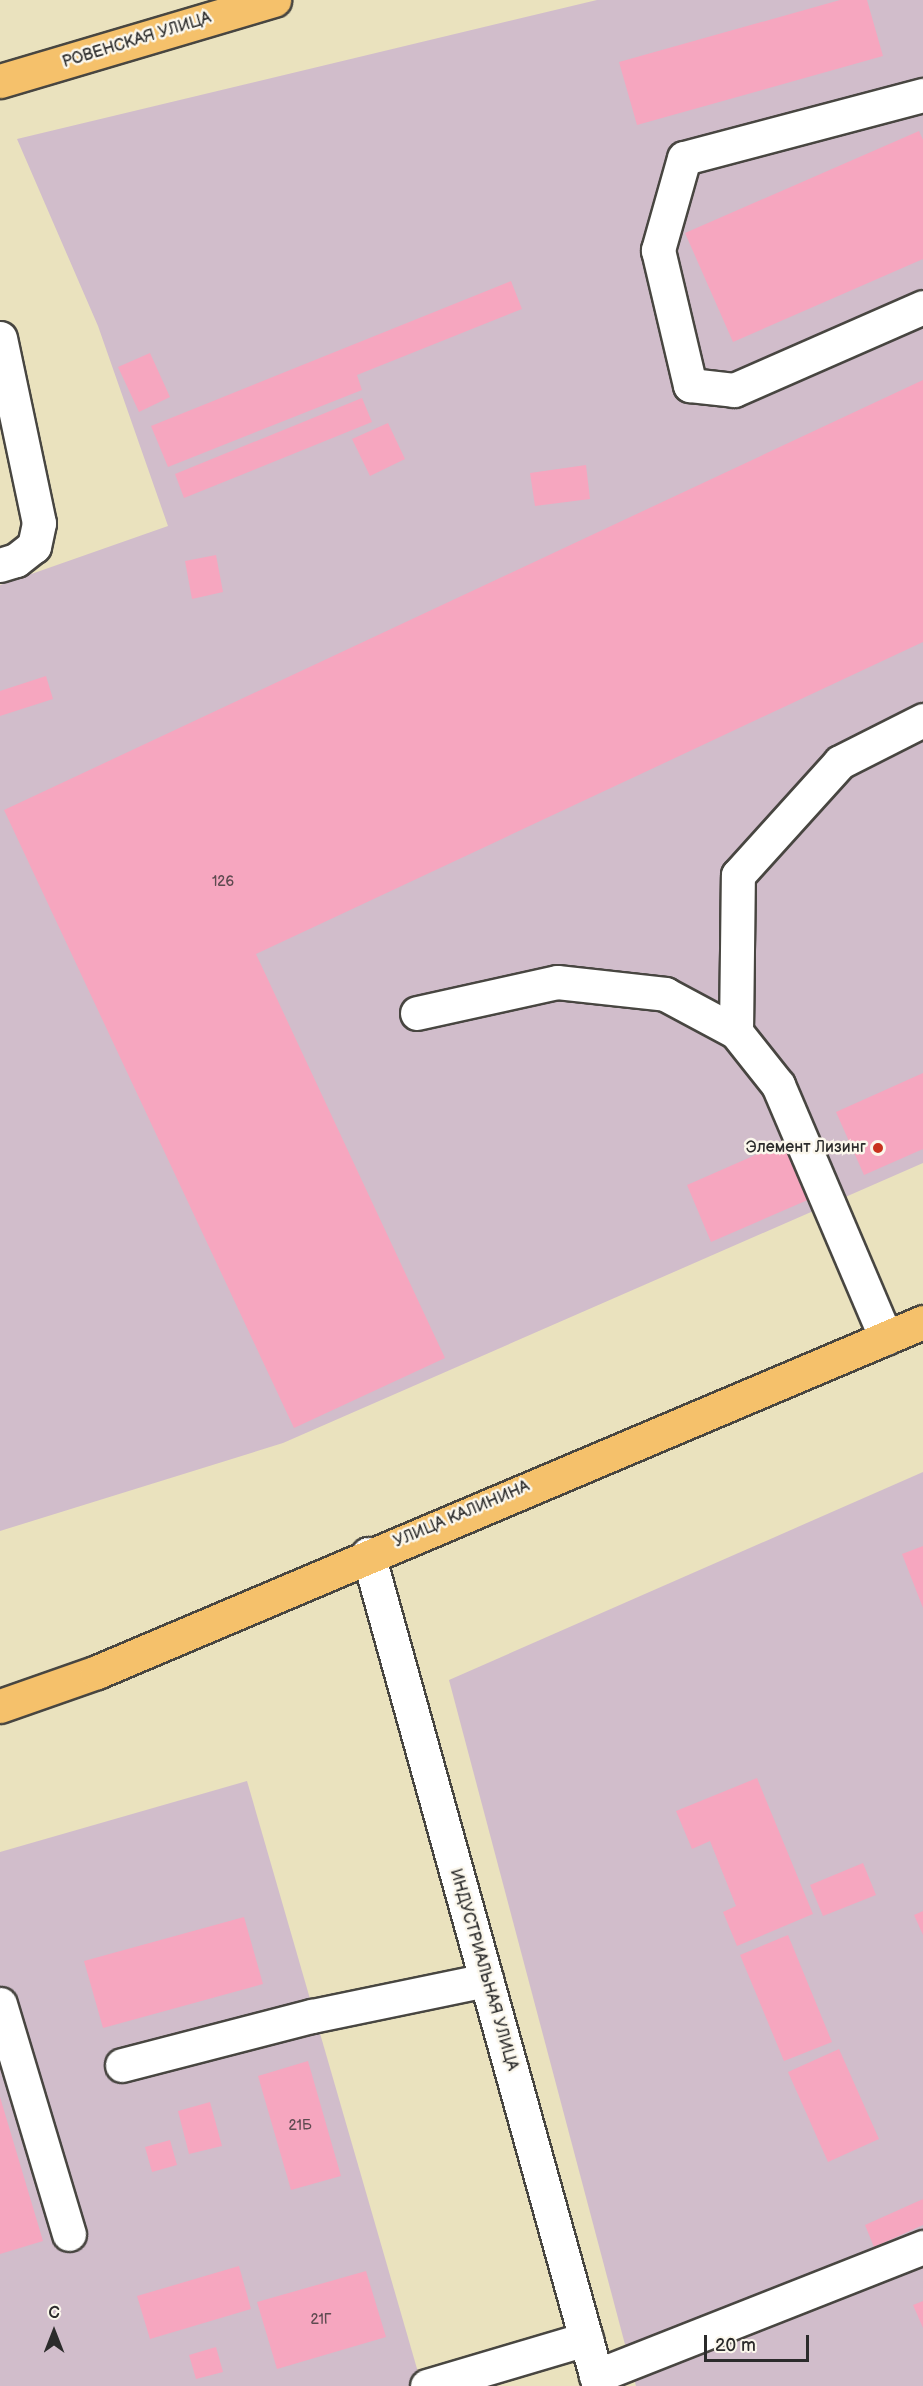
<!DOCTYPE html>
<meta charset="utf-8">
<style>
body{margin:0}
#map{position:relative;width:923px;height:2386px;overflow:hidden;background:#eae2be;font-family:"Balsamiq Sans",sans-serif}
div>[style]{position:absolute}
.industrial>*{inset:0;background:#d1bdcb}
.building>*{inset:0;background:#f6a6bf}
.roads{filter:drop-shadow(2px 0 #484641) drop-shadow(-2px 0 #484641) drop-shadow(0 2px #484641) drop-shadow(0 -2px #484641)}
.minor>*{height:33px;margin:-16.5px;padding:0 16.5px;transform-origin:16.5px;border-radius:16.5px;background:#fff}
.major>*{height:33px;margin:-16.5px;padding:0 16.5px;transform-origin:16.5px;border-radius:16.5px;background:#f5c16b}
.dots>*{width:16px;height:16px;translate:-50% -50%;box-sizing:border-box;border:3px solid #fbf7ec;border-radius:50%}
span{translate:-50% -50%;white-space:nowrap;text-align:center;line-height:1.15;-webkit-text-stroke:5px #fbf7ec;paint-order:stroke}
.number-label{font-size:14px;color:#5e4a50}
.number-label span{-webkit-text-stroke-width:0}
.street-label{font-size:16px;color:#2b2b2b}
.poi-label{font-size:16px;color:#2b2b2b}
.right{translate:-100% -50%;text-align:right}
.north{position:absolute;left:24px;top:2302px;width:60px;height:60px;-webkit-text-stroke:4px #fbf7ec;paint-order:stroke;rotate:0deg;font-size:16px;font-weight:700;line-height:24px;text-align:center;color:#2b2b2b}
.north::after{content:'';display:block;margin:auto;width:21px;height:27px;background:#2b2b2b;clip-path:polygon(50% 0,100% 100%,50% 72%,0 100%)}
.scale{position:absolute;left:704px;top:2335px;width:105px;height:27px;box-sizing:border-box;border:3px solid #2b2b2b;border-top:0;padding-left:8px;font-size:18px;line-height:21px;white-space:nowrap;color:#2b2b2b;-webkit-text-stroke:4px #fbf7ec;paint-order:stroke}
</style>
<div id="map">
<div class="industrial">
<div style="clip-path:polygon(597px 0,923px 0,923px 1163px,283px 1443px,0 1531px,0 585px,168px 526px,98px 326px,17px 139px)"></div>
<div style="clip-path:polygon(923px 1472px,923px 2386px,636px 2386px,449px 1680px)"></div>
<div style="clip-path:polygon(247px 1781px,422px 2386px,0 2386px,0 1852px)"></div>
</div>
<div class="building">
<div style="clip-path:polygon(840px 0,867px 0,883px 56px,637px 125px,619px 62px)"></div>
<div style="clip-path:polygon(919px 131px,923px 140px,923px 259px,733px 342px,685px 233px)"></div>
<div style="clip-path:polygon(511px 281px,522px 309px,357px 375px,362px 390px,168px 467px,151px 426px)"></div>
<div style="clip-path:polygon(150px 353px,170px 397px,139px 412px,118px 367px)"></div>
<div style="clip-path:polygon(923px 380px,923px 642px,256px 954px,445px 1358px,294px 1428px,4px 810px)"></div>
<div style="clip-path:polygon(362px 398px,372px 422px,184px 498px,175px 474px)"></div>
<div style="clip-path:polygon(388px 423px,405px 459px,370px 476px,352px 439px)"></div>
<div style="clip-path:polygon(586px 465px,590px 499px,535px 506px,530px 473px)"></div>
<div style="clip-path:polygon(216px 555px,223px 592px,192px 599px,185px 561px)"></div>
<div style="clip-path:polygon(46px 676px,53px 699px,0 716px,0 691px)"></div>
<div style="clip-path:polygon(923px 1073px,923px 1149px,864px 1175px,836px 1112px)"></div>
<div style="clip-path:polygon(785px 1142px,810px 1199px,711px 1242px,687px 1185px)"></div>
<div style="clip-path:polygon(923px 1546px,923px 1608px,902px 1554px)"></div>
<div style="clip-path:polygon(757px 1778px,813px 1914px,737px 1946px,723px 1912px,736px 1906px,710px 1841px,692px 1849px,676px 1811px)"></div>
<div style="clip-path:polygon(863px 1863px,876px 1895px,823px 1916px,810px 1885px)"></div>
<div style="clip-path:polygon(923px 1911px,923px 1935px,914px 1915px)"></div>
<div style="clip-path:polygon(244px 1917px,263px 1984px,103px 2028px,84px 1961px)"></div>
<div style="clip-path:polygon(788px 1935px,832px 2042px,784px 2061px,740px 1955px)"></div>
<div style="clip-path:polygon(839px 2049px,879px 2139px,828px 2162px,788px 2072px)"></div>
<div style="clip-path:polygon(308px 2061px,341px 2176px,291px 2190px,258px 2076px)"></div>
<div style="clip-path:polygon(0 2097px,43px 2241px,0 2254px)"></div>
<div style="clip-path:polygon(210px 2102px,222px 2146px,189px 2154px,178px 2111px)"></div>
<div style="clip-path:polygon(170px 2140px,177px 2165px,152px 2172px,145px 2147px)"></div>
<div style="clip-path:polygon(923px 2199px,923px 2225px,874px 2247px,865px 2225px)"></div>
<div style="clip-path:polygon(239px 2266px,251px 2309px,150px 2339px,137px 2296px)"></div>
<div style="clip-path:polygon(366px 2271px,386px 2337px,277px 2369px,257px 2302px)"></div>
<div style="clip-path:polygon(923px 2301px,923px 2328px,913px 2305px)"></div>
<div style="clip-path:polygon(216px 2347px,223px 2372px,196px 2379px,189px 2355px)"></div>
</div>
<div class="roads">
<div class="minor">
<div style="left:923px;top:95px;width:247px;rotate:165.2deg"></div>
<div style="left:684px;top:158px;width:96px;rotate:105.8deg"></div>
<div style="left:658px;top:250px;width:139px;rotate:76.7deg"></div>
<div style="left:690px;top:385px;width:44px;rotate:6.5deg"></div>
<div style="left:734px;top:390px;width:206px;rotate:-23.7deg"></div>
<div style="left:0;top:338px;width:189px;rotate:78.1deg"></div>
<div style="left:39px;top:523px;width:24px;rotate:102deg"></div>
<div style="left:34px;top:546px;width:23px;rotate:142deg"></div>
<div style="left:16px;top:560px;width:17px;rotate:163deg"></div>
<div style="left:417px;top:1013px;width:143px;rotate:-12.5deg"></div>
<div style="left:557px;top:982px;width:109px;rotate:6.3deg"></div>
<div style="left:665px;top:994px;width:81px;rotate:28.2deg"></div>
<div style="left:736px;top:1032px;width:68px;rotate:51.6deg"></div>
<div style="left:778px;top:1085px;width:275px;rotate:66.9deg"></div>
<div style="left:736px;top:1032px;width:157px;rotate:-89.3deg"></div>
<div style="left:738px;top:875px;width:152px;rotate:-47.9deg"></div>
<div style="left:840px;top:762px;width:93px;rotate:-26.8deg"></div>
<div style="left:368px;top:1554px;width:863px;rotate:74.48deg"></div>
<div style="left:0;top:2004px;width:240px;rotate:73.3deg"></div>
<div style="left:122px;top:2065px;width:196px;rotate:-14.5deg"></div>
<div style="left:312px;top:2016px;width:178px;rotate:-11.7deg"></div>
<div style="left:596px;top:2376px;width:352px;rotate:-21.5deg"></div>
<div style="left:427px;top:2386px;width:166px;rotate:-16.5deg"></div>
</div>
<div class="major">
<div style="left:0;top:81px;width:286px;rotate:-16.5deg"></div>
<div style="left:0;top:1706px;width:103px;rotate:-19.3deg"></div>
<div style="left:97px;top:1672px;width:897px;rotate:-22.96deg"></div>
</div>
</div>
<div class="dots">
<div style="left:878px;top:1148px;background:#c8321e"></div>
</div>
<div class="number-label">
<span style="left:223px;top:882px">126</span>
<span style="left:300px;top:2126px">21Б</span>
<span style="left:321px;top:2320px">21Г</span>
</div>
<div class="street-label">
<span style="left:137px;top:41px;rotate:-17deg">РОВЕНСКАЯ УЛИЦА</span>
<span style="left:462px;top:1515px;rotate:-23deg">УЛИЦА КАЛИНИНА</span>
<span style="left:483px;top:1970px;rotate:74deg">ИНДУСТРИАЛЬНАЯ УЛИЦА</span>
</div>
<div class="poi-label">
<span class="right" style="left:866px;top:1148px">Элемент Лизинг</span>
</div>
<div class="north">С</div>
<div class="scale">20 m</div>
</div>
